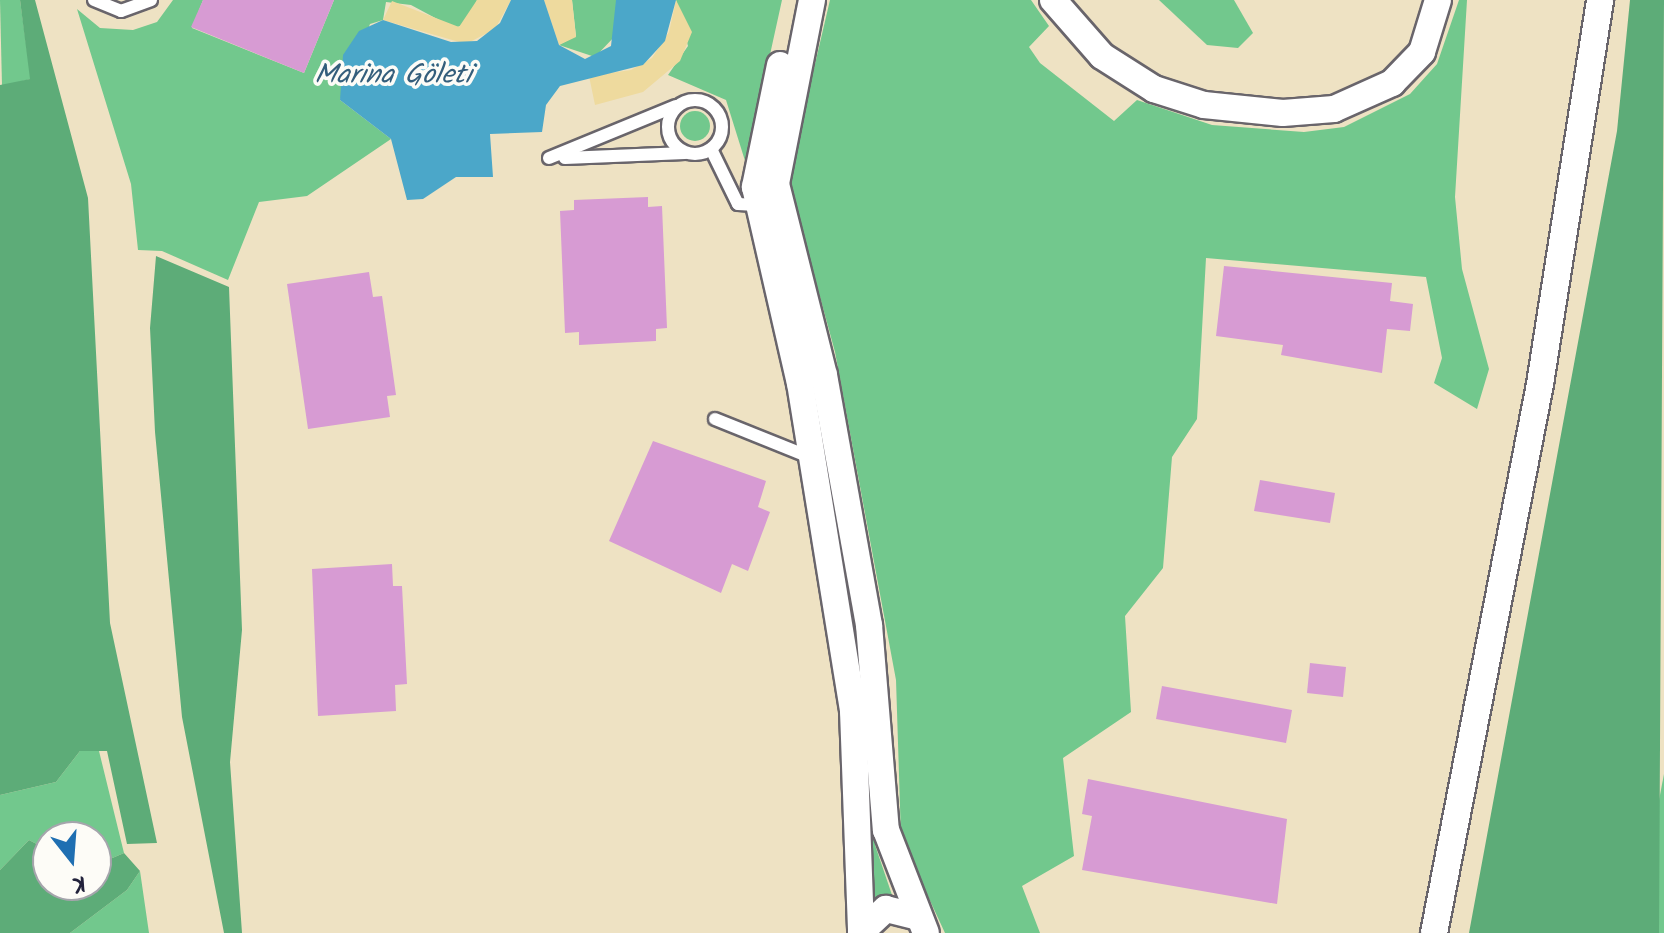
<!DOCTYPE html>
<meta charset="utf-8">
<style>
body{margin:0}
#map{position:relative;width:1664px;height:933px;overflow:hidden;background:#eee2c3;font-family:Kalam,sans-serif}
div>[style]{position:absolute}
.green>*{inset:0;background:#72c88d}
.round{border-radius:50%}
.forest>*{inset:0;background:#5dac78}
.sand>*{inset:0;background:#eeda9e}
.water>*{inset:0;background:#4ba7c9}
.building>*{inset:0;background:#d79bd3}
.roads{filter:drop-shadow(2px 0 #69656b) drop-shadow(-2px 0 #69656b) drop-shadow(0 2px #69656b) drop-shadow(0 -2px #69656b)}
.service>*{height:12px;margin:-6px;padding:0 6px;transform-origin:6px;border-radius:6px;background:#fff}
.service>.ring{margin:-6px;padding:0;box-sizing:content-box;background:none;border:12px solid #fff;border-radius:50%}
.minor>*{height:26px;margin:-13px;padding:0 13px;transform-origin:13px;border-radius:13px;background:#fff}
span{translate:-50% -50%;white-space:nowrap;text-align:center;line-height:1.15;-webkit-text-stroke:7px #fdfcf7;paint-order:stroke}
.water-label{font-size:28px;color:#345e7b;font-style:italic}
.north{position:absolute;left:32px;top:821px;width:80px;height:80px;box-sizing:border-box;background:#fdfcf7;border:2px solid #a5a5ac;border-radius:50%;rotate:163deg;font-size:22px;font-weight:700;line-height:32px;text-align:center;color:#22223b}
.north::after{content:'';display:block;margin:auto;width:28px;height:36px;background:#1f6fb2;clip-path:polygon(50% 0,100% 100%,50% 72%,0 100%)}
</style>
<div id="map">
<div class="green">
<div style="clip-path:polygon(0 0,20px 0,31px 79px,2px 86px)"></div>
<div style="clip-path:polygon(173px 0,203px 0,192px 28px,304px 73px,334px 0,477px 0,466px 24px,454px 28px,411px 5px,386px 2px,383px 20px,370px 24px,340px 100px,391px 139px,307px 196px,259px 202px,228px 280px,162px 251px,138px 250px,131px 184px,77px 9px,100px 28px,133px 30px,157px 22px)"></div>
<div style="clip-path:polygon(572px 0,616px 0,616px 35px,595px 57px,559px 45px,576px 36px)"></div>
<div style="clip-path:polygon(676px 0,782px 0,746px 164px,726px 100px,668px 75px,688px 46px)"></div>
<div style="clip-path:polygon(830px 0,1031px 0,1049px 26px,1029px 47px,1040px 63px,1114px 121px,1137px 100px,1212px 125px,1304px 132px,1344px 127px,1410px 94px,1437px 64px,1459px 0,1467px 0,1455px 197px,1462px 269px,1489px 369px,1477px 409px,1434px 383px,1442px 358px,1426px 277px,1206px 258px,1197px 419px,1172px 457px,1163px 568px,1125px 616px,1131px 712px,1063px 758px,1074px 856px,1022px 886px,1040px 933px,945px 933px,901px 838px,896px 680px,835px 352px,788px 179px)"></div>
<div style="clip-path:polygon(1159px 0,1234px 0,1253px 33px,1238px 48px,1207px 45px)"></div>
<div class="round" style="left:680px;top:111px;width:30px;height:30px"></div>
<div style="clip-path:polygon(80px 751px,99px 751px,124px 853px,96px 865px,96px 837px,48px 837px,48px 850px,29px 840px,0 870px,0 795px,56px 782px)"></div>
<div style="clip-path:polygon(872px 756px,875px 845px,892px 895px,868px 900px,865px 758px)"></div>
<div style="clip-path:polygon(1664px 774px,1664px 933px,1659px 933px,1655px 821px)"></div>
<div style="clip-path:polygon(140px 871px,149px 933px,70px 933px,127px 890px)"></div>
</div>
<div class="forest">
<div style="clip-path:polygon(20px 0,35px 0,88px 198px,110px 623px,157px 843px,127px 844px,107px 751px,80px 751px,56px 782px,0 795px,0 85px,30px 79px)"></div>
<div style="clip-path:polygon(1630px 0,1664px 0,1659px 933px,1469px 933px,1617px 131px)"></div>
<div style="clip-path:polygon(156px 256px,229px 287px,242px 630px,230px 762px,242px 933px,224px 933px,182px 717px,155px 432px,150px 328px)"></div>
<div style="clip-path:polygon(29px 840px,48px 850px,48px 885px,96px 885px,96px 865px,124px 853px,140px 871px,127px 890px,70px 933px,0 933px,0 870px)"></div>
</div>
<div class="sand">
<div style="clip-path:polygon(477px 0,511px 0,495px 29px,466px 44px,383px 20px,392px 1px,459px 27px)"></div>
<div style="clip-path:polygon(544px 0,572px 0,576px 37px,559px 45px)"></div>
<div style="clip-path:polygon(676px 0,692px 32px,680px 61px,643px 92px,595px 105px,589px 76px,631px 70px,652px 58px,669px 32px)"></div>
</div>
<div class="water">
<div style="clip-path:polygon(511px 0,544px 0,559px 45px,585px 59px,611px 46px,616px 0,676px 0,665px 41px,643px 65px,560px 86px,546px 105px,542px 132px,490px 134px,493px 177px,456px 177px,423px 199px,407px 200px,391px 139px,340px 100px,343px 55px,359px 31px,383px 20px,451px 42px,477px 41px,500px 23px)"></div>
</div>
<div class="building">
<div style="clip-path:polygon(203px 0,334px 0,304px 73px,191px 27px)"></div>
<div style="clip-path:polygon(648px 197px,648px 207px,662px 206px,667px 328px,656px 329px,656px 341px,579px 345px,579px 332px,565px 333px,560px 211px,574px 210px,574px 200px)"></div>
<div style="clip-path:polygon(1224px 266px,1392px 283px,1390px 301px,1413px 304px,1410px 331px,1387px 329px,1382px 373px,1281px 355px,1283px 345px,1216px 336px)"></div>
<div style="clip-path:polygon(369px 272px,373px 297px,382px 296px,396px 395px,387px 396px,390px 417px,308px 429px,287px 284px)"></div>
<div style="clip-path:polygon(653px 441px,766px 481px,758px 507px,770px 512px,748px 571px,732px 564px,721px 593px,609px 541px)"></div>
<div style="clip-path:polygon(1260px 480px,1335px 493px,1330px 523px,1254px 511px)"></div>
<div style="clip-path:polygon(392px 564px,393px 586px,402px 586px,407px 684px,395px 685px,396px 711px,318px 716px,312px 569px)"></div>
<div style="clip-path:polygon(1310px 663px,1346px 667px,1343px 697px,1307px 693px)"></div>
<div style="clip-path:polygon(1162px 686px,1292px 710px,1286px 743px,1156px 719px)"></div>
<div style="clip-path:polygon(1088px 779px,1287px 819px,1277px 904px,1082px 870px,1092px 816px,1082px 814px)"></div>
</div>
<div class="roads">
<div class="service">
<div style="left:94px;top:0;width:29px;rotate:22deg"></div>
<div style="left:121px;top:11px;width:32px;rotate:-20deg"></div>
<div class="ring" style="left:668px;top:100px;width:42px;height:42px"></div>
<div style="left:711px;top:149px;width:61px;rotate:63.9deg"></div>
<div style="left:738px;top:204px;width:22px;rotate:3deg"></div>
<div style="left:549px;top:158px;width:137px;rotate:-22.3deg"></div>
<div style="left:565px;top:158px;width:120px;rotate:-2.4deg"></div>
<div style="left:715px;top:419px;width:105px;rotate:21.9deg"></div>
</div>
<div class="minor">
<div style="left:812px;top:0;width:187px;rotate:101.1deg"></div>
<div style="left:776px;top:184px;width:197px;rotate:75.9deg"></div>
<div style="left:824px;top:375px;width:254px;rotate:79.8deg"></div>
<div style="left:869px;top:625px;width:206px;rotate:85.3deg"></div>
<div style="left:886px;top:830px;width:110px;rotate:68.8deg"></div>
<div style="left:1053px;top:0;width:74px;rotate:48.8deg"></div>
<div style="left:1102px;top:56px;width:62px;rotate:32.4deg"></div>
<div style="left:1154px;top:89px;width:52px;rotate:17.7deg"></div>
<div style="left:1204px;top:105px;width:79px;rotate:5.8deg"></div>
<div style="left:1283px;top:113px;width:51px;rotate:-4.5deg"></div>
<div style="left:1334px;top:109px;width:64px;rotate:-24.1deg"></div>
<div style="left:1392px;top:83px;width:43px;rotate:-45.9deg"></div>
<div style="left:1422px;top:52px;width:54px;rotate:-72.9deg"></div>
<div style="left:780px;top:65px;width:125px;rotate:101.6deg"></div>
<div style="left:755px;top:187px;width:201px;rotate:77.1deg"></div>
<div style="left:800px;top:383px;width:332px;rotate:80.8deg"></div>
<div style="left:853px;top:711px;width:222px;rotate:87.9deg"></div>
<div style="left:861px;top:932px;width:34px;rotate:-43deg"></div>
<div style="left:886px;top:909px;width:34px;rotate:14deg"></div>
<div style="left:1434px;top:933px;width:559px;rotate:-79.07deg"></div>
<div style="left:1540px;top:384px;width:389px;rotate:-81.1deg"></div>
</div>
</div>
<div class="water-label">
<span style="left:393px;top:76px">Marina Göleti</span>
</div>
<div class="north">K</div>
</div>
